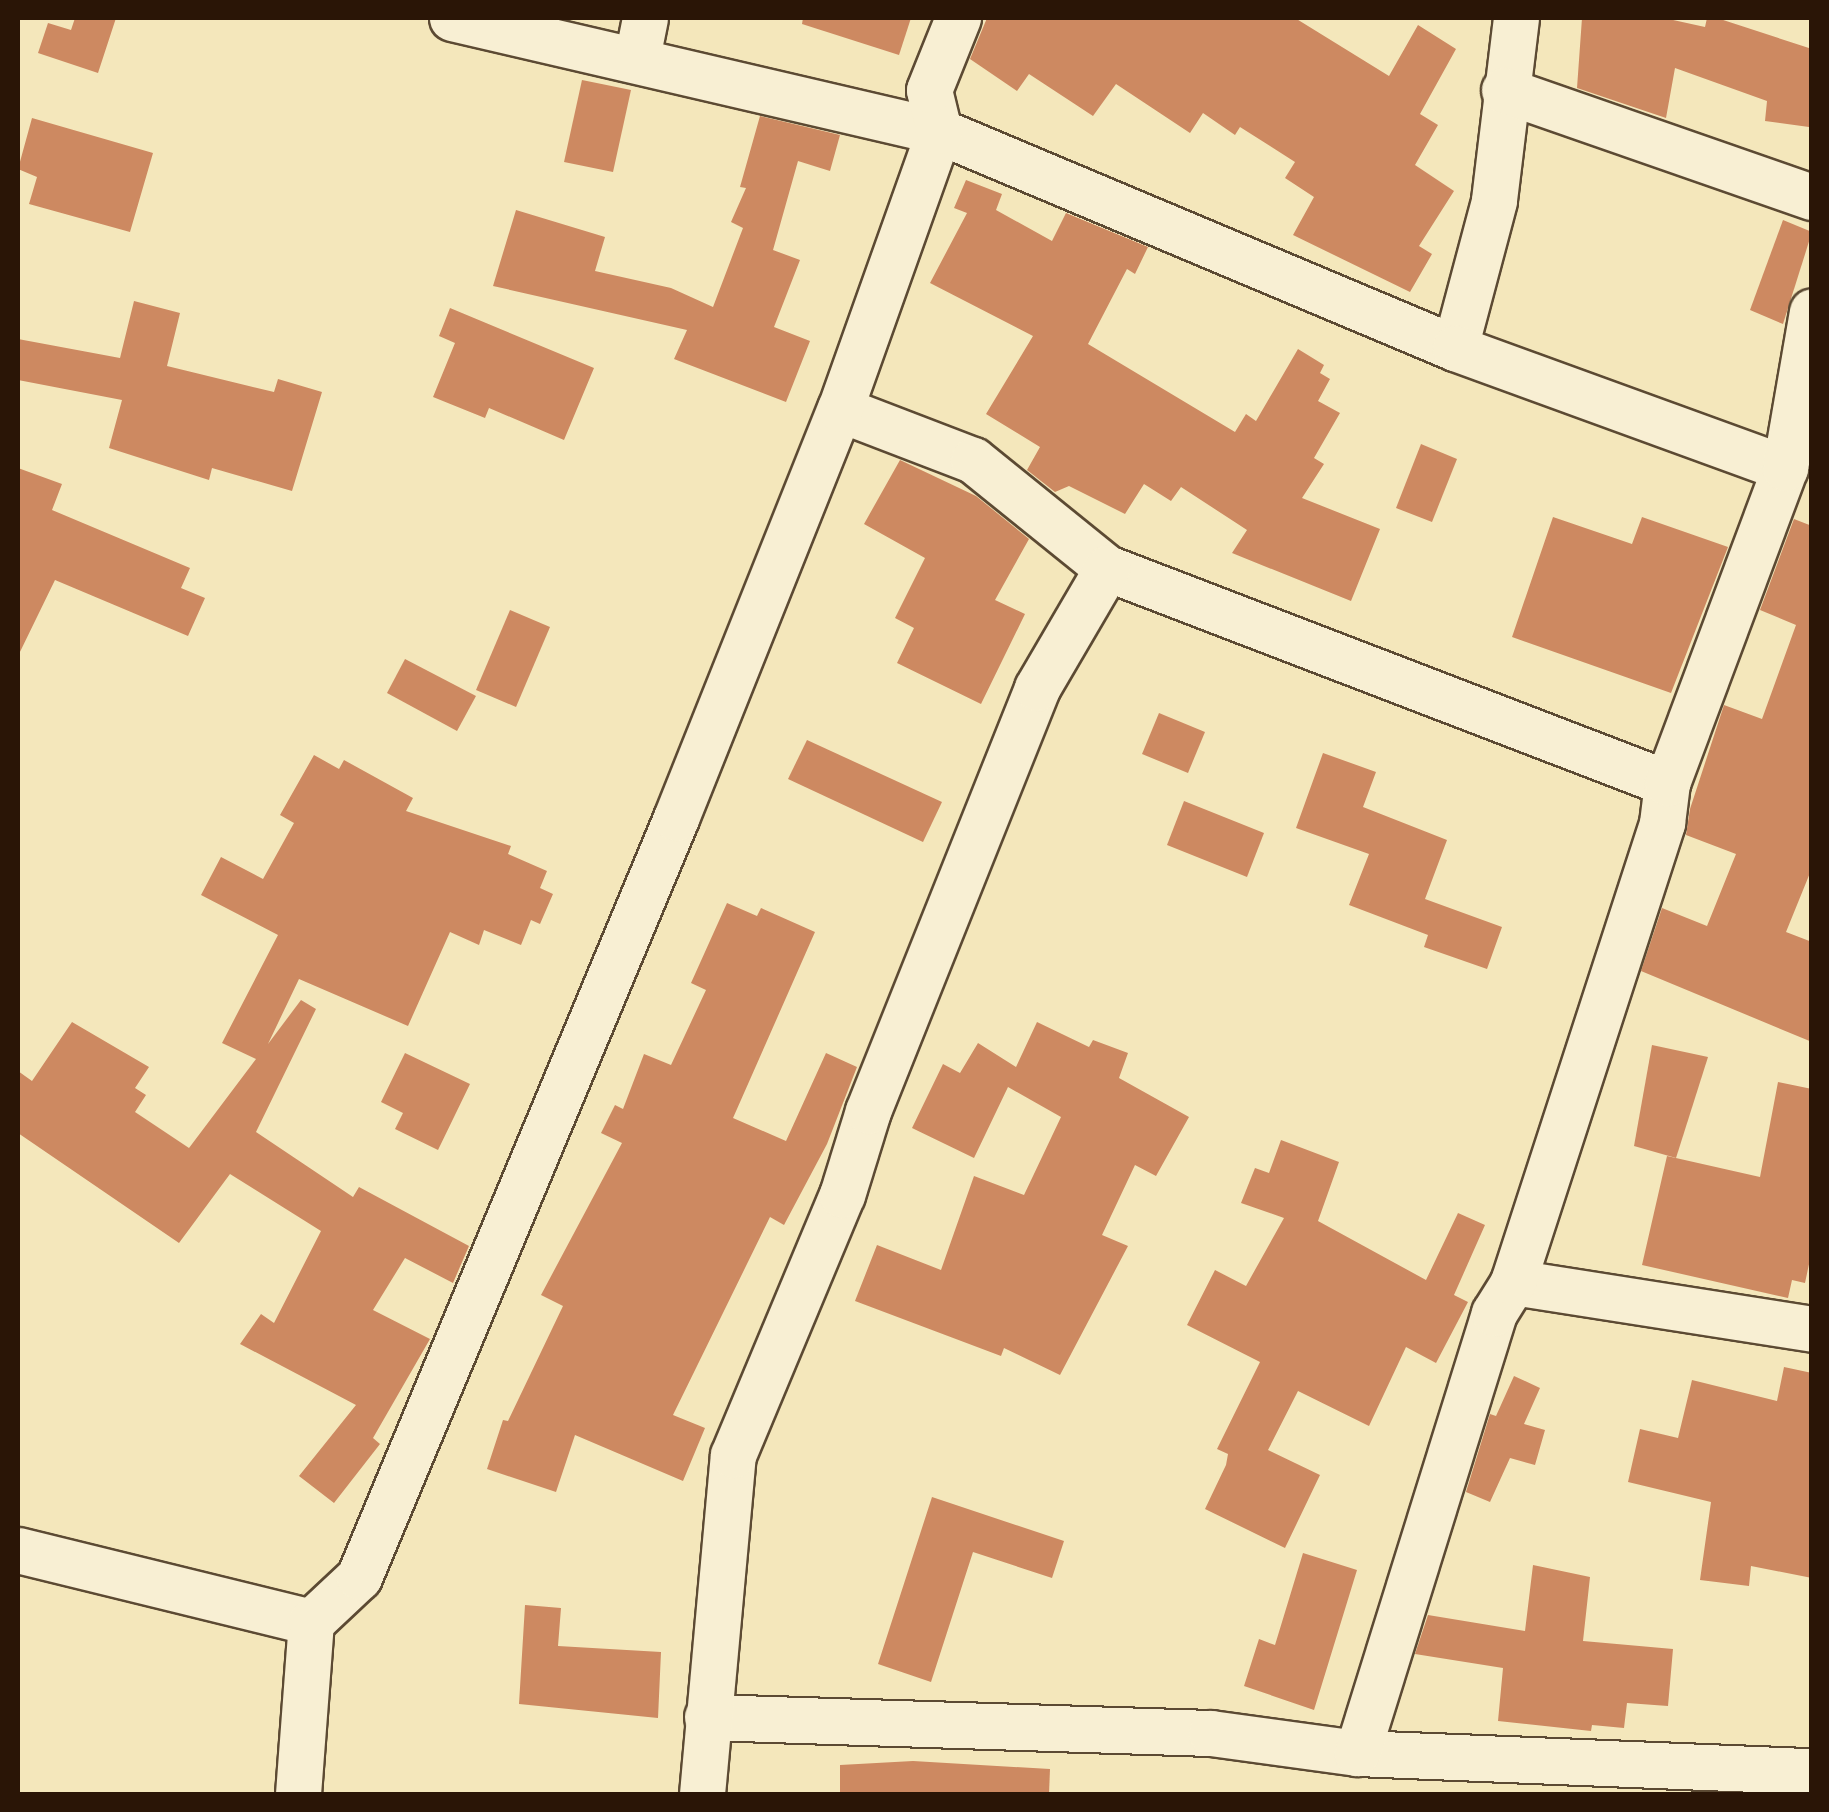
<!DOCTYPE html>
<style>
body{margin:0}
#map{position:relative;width:1829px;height:1812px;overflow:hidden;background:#f4e7bb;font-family:"IM FELL Great Primer",serif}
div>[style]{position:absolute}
.building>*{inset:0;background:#cd8961}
.roads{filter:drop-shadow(2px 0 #5c4a33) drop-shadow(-2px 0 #5c4a33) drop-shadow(0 2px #5c4a33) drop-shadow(0 -2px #5c4a33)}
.street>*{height:45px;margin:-22.5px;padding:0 22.5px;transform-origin:22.5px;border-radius:22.5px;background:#f8efd3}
span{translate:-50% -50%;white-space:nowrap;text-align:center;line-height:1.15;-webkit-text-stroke:9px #f8efd3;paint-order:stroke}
.frame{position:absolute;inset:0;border:20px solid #2a1506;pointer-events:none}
</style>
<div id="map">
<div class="building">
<div style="clip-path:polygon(75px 18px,116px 18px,98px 73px,38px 53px,48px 23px,71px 30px)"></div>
<div style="clip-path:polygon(803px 18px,911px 18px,899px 55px,802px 24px)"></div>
<div style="clip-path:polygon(987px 18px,1295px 18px,1389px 76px,1418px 25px,1456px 49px,1420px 114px,1438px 125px,1415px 165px,1454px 191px,1419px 246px,1432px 254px,1410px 292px,1293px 235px,1314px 197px,1285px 178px,1295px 162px,1240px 127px,1235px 135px,1203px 113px,1190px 133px,1116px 84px,1093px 116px,1029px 74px,1017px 91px,970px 59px)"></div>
<div style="clip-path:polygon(1582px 18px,1664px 18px,1705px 27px,1707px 18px,1717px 18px,1812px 49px,1809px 127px,1765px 121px,1767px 101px,1675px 68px,1666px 118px,1577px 88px)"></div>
<div style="clip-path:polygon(582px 80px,631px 90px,613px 172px,564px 162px)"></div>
<div style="clip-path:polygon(760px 116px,840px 135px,830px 171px,798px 161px,773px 250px,800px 260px,774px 327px,810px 341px,786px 402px,674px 359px,687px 330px,493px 286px,516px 210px,605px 237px,595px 271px,671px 288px,713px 307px,743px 228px,731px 222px,746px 188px,740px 187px)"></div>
<div style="clip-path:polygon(32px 118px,153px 153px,130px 232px,29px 204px,37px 177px,18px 169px)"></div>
<div style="clip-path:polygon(966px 180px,1002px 194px,996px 210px,1052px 241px,1066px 213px,1148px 247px,1135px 274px,1127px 269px,1088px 344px,1235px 432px,1246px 414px,1256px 421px,1298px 349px,1324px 365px,1320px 373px,1330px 379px,1318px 401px,1340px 413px,1314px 458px,1324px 464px,1302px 498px,1380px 529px,1351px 601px,1232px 553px,1247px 530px,1181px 487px,1171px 501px,1144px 484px,1125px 514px,1069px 486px,1055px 492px,1027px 470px,1040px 447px,986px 414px,1033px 336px,930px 283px,967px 213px,954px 208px)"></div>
<div style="clip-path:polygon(1783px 220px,1812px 232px,1783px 324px,1750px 310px)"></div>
<div style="clip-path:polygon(134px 301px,180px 313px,167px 366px,274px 392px,278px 379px,322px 392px,292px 491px,212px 468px,209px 480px,109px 448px,122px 400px,18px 380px,18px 339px,120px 358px)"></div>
<div style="clip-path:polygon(450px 308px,594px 368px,564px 440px,489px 408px,485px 418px,433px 397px,455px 343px,439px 336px)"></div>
<div style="clip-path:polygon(1421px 444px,1457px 459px,1432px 522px,1396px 508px)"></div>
<div style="clip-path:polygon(900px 460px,976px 496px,1029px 539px,995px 600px,1025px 614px,981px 704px,897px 663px,914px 628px,895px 618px,925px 558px,864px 524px)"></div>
<div style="clip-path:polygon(18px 468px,62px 484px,52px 510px,190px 568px,181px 588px,205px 598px,188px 636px,55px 580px,18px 656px)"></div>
<div style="clip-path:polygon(1553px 517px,1632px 544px,1642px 517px,1728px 547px,1671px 693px,1512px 637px)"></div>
<div style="clip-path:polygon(1794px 519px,1812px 526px,1812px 868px,1786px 932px,1812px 942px,1812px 1042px,1641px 971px,1662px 908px,1707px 926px,1736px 854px,1686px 835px,1690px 809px,1724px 705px,1762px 719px,1796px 625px,1760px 610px)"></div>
<div style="clip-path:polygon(510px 610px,550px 627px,516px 707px,476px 690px)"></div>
<div style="clip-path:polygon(405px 659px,476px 696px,457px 731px,387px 693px)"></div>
<div style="clip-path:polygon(1159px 713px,1205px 732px,1188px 773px,1142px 754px)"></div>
<div style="clip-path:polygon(807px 740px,942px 802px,923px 842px,788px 779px)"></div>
<div style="clip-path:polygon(1323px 753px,1376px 772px,1363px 807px,1447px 840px,1425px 899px,1502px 927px,1487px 969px,1424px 947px,1428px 935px,1349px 905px,1369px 854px,1296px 828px)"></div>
<div style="clip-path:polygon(314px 755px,339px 769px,344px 760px,413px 798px,406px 811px,511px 846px,508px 854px,547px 871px,540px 888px,553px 894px,540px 924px,531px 920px,521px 945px,484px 930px,479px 945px,450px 932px,408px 1026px,299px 979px,268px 1044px,301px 1000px,316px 1009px,256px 1132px,353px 1197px,359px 1187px,469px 1246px,453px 1283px,405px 1258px,373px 1310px,430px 1339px,373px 1438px,380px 1444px,334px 1503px,299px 1476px,356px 1405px,240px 1344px,261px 1314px,274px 1323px,321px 1231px,230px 1174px,179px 1243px,18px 1133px,18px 1071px,32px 1081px,72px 1022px,149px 1067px,135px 1088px,146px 1095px,135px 1112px,189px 1148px,256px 1059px,222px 1043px,278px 935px,201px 895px,221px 857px,263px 879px,294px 823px,280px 815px)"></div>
<div style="clip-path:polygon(1184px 801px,1264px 833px,1247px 877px,1167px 845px)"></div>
<div style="clip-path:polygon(727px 903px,757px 916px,761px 908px,815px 932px,733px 1118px,786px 1141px,826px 1053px,857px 1067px,827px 1144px,784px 1225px,770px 1217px,673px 1415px,705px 1428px,683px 1481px,575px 1435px,556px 1492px,487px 1469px,503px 1420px,508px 1421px,563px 1306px,541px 1295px,622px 1143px,601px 1133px,615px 1105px,623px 1109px,644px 1054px,671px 1065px,706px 990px,691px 983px)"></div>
<div style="clip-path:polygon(1037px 1022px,1089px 1047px,1093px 1040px,1128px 1053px,1119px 1078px,1189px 1117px,1156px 1176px,1135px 1165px,1102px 1235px,1128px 1246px,1060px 1375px,1004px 1348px,1001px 1356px,855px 1301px,877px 1245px,941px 1270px,974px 1176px,1024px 1195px,1061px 1117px,1008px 1087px,974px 1158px,912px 1128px,943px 1064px,960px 1073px,978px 1043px,1016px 1067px)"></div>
<div style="clip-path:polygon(1652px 1045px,1708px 1057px,1676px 1158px,1634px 1146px)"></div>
<div style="clip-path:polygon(405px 1053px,470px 1084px,438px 1150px,395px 1129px,403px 1113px,381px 1102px)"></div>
<div style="clip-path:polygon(1778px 1082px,1812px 1089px,1812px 1250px,1805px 1283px,1792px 1280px,1788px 1298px,1642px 1265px,1667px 1156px,1760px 1177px)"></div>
<div style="clip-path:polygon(1281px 1140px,1339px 1162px,1318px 1221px,1426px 1280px,1458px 1213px,1485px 1225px,1454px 1295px,1468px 1302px,1436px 1363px,1406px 1347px,1369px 1426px,1298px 1391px,1268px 1450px,1320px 1475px,1285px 1548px,1205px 1509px,1226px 1465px,1228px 1454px,1217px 1449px,1260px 1362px,1187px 1325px,1215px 1270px,1246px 1286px,1284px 1218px,1241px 1203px,1255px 1168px,1269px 1173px)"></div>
<div style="clip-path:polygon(1784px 1367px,1812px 1373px,1812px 1578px,1751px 1566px,1749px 1586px,1700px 1580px,1711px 1502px,1628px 1482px,1640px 1429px,1678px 1438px,1692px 1380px,1777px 1401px)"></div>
<div style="clip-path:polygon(1514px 1376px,1540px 1388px,1524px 1424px,1545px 1430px,1535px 1465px,1510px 1458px,1490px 1502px,1466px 1492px,1490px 1414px,1496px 1416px)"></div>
<div style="clip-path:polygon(932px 1497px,1064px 1541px,1052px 1578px,973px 1552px,931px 1682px,878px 1664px)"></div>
<div style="clip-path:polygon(1303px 1553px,1357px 1570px,1314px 1710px,1244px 1686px,1259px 1639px,1275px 1645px)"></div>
<div style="clip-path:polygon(1533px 1565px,1590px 1577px,1583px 1641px,1673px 1649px,1668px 1706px,1627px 1703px,1624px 1728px,1592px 1725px,1591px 1731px,1498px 1721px,1503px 1668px,1415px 1654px,1428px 1615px,1525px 1631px)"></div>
<div style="clip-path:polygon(525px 1605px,561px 1608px,558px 1646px,661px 1652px,658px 1718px,519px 1704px)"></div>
<div style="clip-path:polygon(913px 1761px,1050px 1769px,1049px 1794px,840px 1794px,840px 1765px)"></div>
</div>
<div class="roads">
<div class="street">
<div style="left:452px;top:18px;width:500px;rotate:13.1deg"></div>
<div style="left:939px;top:131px;width:560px;rotate:22.81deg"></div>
<div style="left:1516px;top:18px;width:184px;rotate:96.9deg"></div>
<div style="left:1494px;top:201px;width:152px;rotate:104.9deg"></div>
<div style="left:1455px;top:348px;width:351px;rotate:20deg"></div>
<div style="left:637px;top:58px;width:41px;rotate:-78.7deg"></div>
<div style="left:1504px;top:90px;width:326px;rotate:19.2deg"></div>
<div style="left:840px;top:409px;width:142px;rotate:21deg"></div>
<div style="left:973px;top:460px;width:172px;rotate:38.9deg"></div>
<div style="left:1107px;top:568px;width:600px;rotate:21deg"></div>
<div style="left:1513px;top:1282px;width:303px;rotate:8.9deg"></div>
<div style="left:18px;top:1550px;width:302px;rotate:13.8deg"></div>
<div style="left:707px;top:1717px;width:504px;rotate:1.82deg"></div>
<div style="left:1211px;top:1733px;width:147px;rotate:7.8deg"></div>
<div style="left:1357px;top:1753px;width:455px;rotate:2.3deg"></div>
<div style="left:1357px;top:1753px;width:461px;rotate:-72.7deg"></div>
<div style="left:1494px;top:1313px;width:36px;rotate:-58deg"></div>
<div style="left:1513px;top:1282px;width:483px;rotate:-72deg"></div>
<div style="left:1662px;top:823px;width:40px;rotate:-82.9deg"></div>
<div style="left:1667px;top:783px;width:336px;rotate:-69.5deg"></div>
<div style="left:1785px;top:468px;width:159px;rotate:-80.2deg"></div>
<div style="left:298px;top:1794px;width:172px;rotate:-85.7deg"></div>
<div style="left:311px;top:1622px;width:66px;rotate:-43.2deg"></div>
<div style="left:359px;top:1577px;width:823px;rotate:-67.33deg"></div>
<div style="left:676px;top:818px;width:441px;rotate:-68.2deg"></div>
<div style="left:840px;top:409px;width:295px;rotate:-70.4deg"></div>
<div style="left:939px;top:131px;width:42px;rotate:-103.7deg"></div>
<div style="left:929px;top:90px;width:78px;rotate:-68.1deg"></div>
<div style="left:702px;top:1794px;width:340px;rotate:-84.8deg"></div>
<div style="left:733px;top:1455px;width:282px;rotate:-67.3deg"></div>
<div style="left:842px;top:1195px;width:88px;rotate:-72.8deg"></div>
<div style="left:868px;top:1111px;width:456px;rotate:-68.2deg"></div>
<div style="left:1037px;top:688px;width:139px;rotate:-59.7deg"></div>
</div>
</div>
<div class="frame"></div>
</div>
